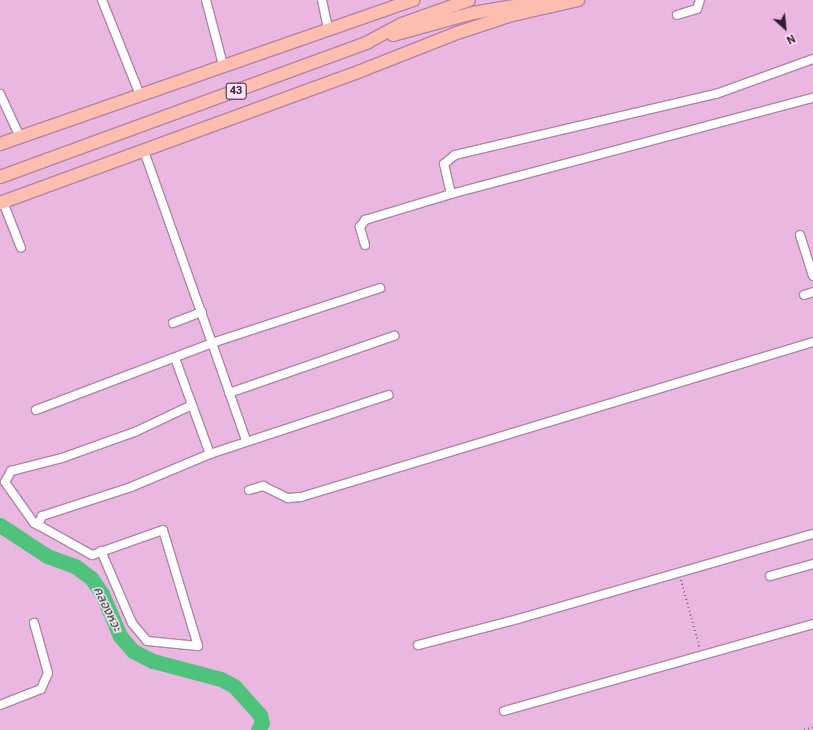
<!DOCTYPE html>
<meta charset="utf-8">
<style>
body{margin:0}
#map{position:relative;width:813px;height:730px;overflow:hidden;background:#e9b7df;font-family:Roboto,"Noto Sans Thai",sans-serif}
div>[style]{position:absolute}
.river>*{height:15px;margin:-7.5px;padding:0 7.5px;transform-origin:7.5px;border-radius:7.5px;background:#4fc27b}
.path>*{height:1.5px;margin-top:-0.75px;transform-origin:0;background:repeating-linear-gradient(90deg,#866580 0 1px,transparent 0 4px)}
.roads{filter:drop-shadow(1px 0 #b283a9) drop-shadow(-1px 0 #b283a9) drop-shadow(0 1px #b283a9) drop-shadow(0 -1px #b283a9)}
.minor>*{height:8px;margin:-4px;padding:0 4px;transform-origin:4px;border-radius:4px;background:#fff}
.highway>*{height:12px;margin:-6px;padding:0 6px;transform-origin:6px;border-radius:6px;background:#fdbeaf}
span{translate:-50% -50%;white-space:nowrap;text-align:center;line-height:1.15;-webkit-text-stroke:3px #fbe1f5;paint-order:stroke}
.shield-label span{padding:1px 3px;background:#fbe1f5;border:1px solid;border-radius:3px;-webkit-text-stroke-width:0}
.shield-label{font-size:11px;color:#321f2f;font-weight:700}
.water-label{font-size:13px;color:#0d3d21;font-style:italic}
.north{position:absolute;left:765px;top:8px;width:40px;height:40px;-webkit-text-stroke:3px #fbe1f5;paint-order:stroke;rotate:153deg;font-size:11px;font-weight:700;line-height:16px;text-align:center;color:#321f2f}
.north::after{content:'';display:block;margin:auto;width:14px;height:18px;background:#321f2f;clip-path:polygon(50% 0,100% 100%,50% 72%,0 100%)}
</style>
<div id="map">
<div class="river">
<div style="left:0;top:525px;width:56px;rotate:33.4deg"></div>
<div style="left:47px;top:556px;width:30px;rotate:20deg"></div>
<div style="left:75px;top:566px;width:20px;rotate:37deg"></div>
<div style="left:91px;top:578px;width:19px;rotate:55deg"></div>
<div style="left:102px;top:594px;width:46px;rotate:66.8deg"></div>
<div style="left:120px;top:636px;width:20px;rotate:49deg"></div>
<div style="left:133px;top:651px;width:22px;rotate:27deg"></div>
<div style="left:153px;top:661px;width:70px;rotate:14.8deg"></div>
<div style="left:221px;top:679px;width:15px;rotate:28deg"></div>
<div style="left:234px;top:686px;width:39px;rotate:48deg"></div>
<div style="left:260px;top:715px;width:8px;rotate:76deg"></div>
<div style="left:262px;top:723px;width:8px;rotate:120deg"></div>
</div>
<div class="path">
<div style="left:681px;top:580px;width:71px;rotate:74.4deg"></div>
<div style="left:804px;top:730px;width:9px;rotate:-18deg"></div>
</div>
<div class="roads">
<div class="minor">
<div style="left:102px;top:0;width:102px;rotate:68.2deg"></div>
<div style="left:206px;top:0;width:67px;rotate:75.3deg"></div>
<div style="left:322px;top:0;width:30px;rotate:78deg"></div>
<div style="left:677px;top:15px;width:21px;rotate:-17deg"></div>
<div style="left:697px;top:9px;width:9px;rotate:-72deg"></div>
<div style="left:0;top:94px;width:47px;rotate:65.1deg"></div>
<div style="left:144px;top:151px;width:204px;rotate:70.5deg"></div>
<div style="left:212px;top:343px;width:177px;rotate:-18.1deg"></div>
<div style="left:451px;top:194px;width:31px;rotate:-103deg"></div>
<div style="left:444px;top:164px;width:14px;rotate:-39deg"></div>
<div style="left:455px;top:155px;width:268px;rotate:-13.2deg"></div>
<div style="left:716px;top:94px;width:103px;rotate:-19.8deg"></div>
<div style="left:3px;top:202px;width:49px;rotate:68.6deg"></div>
<div style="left:800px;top:235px;width:43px;rotate:72.4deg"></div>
<div style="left:365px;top:245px;width:19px;rotate:-106deg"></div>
<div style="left:360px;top:227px;width:9px;rotate:-54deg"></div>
<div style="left:365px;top:220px;width:90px;rotate:-16.8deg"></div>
<div style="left:451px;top:194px;width:375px;rotate:-14.9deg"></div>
<div style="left:804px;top:295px;width:9px;rotate:-18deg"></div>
<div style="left:173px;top:323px;width:31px;rotate:-21deg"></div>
<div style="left:175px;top:358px;width:102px;rotate:70deg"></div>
<div style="left:210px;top:454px;width:188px;rotate:-18.3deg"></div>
<div style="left:229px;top:393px;width:175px;rotate:-19.1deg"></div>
<div style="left:36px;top:410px;width:188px;rotate:-20.8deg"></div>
<div style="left:212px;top:343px;width:103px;rotate:70.7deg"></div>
<div style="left:249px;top:490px;width:15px;rotate:-16deg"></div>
<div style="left:263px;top:486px;width:28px;rotate:26deg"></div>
<div style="left:288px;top:498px;width:13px;rotate:-4deg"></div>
<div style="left:301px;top:497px;width:535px;rotate:-16.84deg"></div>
<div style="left:38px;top:525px;width:4px;rotate:-153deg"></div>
<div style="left:34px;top:523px;width:50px;rotate:-125.3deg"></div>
<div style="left:5px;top:482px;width:13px;rotate:-61deg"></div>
<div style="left:11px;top:471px;width:53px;rotate:-14.3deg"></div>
<div style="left:62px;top:458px;width:80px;rotate:-19.8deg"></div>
<div style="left:137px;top:431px;width:61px;rotate:-25.3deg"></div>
<div style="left:101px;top:551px;width:78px;rotate:66.7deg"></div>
<div style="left:132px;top:623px;width:23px;rotate:50deg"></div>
<div style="left:147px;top:641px;width:51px;rotate:5.6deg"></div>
<div style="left:198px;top:646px;width:121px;rotate:-106.8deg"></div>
<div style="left:163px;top:530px;width:75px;rotate:160.6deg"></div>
<div style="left:92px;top:555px;width:62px;rotate:-150.9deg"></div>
<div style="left:38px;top:525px;width:10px;rotate:-66deg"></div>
<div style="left:42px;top:516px;width:94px;rotate:-18deg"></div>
<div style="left:131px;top:487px;width:86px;rotate:-22.7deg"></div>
<div style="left:770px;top:576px;width:45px;rotate:-15.6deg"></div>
<div style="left:418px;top:645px;width:103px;rotate:-14.6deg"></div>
<div style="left:518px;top:619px;width:307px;rotate:-16.1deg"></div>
<div style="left:0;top:705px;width:44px;rotate:-21.3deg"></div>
<div style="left:41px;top:689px;width:17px;rotate:-66deg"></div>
<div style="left:48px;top:673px;width:52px;rotate:-105.6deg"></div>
<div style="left:504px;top:711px;width:321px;rotate:-15.7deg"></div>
</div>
<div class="highway">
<div style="left:393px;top:35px;width:83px;rotate:-15.4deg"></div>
<div style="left:473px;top:13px;width:72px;rotate:-9.6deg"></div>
<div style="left:0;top:144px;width:438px;rotate:-19.2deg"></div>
<div style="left:0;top:177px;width:392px;rotate:-20.1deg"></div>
<div style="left:368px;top:42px;width:38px;rotate:-28deg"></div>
<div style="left:402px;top:24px;width:71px;rotate:-19.7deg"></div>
<div style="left:0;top:203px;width:381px;rotate:-20.1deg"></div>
<div style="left:358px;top:72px;width:106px;rotate:-21.5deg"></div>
<div style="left:457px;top:33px;width:58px;rotate:-18.1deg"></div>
<div style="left:512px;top:15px;width:68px;rotate:-12.8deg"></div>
</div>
</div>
<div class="shield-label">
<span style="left:236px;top:91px">43</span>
</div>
<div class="water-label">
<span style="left:107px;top:609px;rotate:64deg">คลองหวะ</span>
</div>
<div class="north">N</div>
</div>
